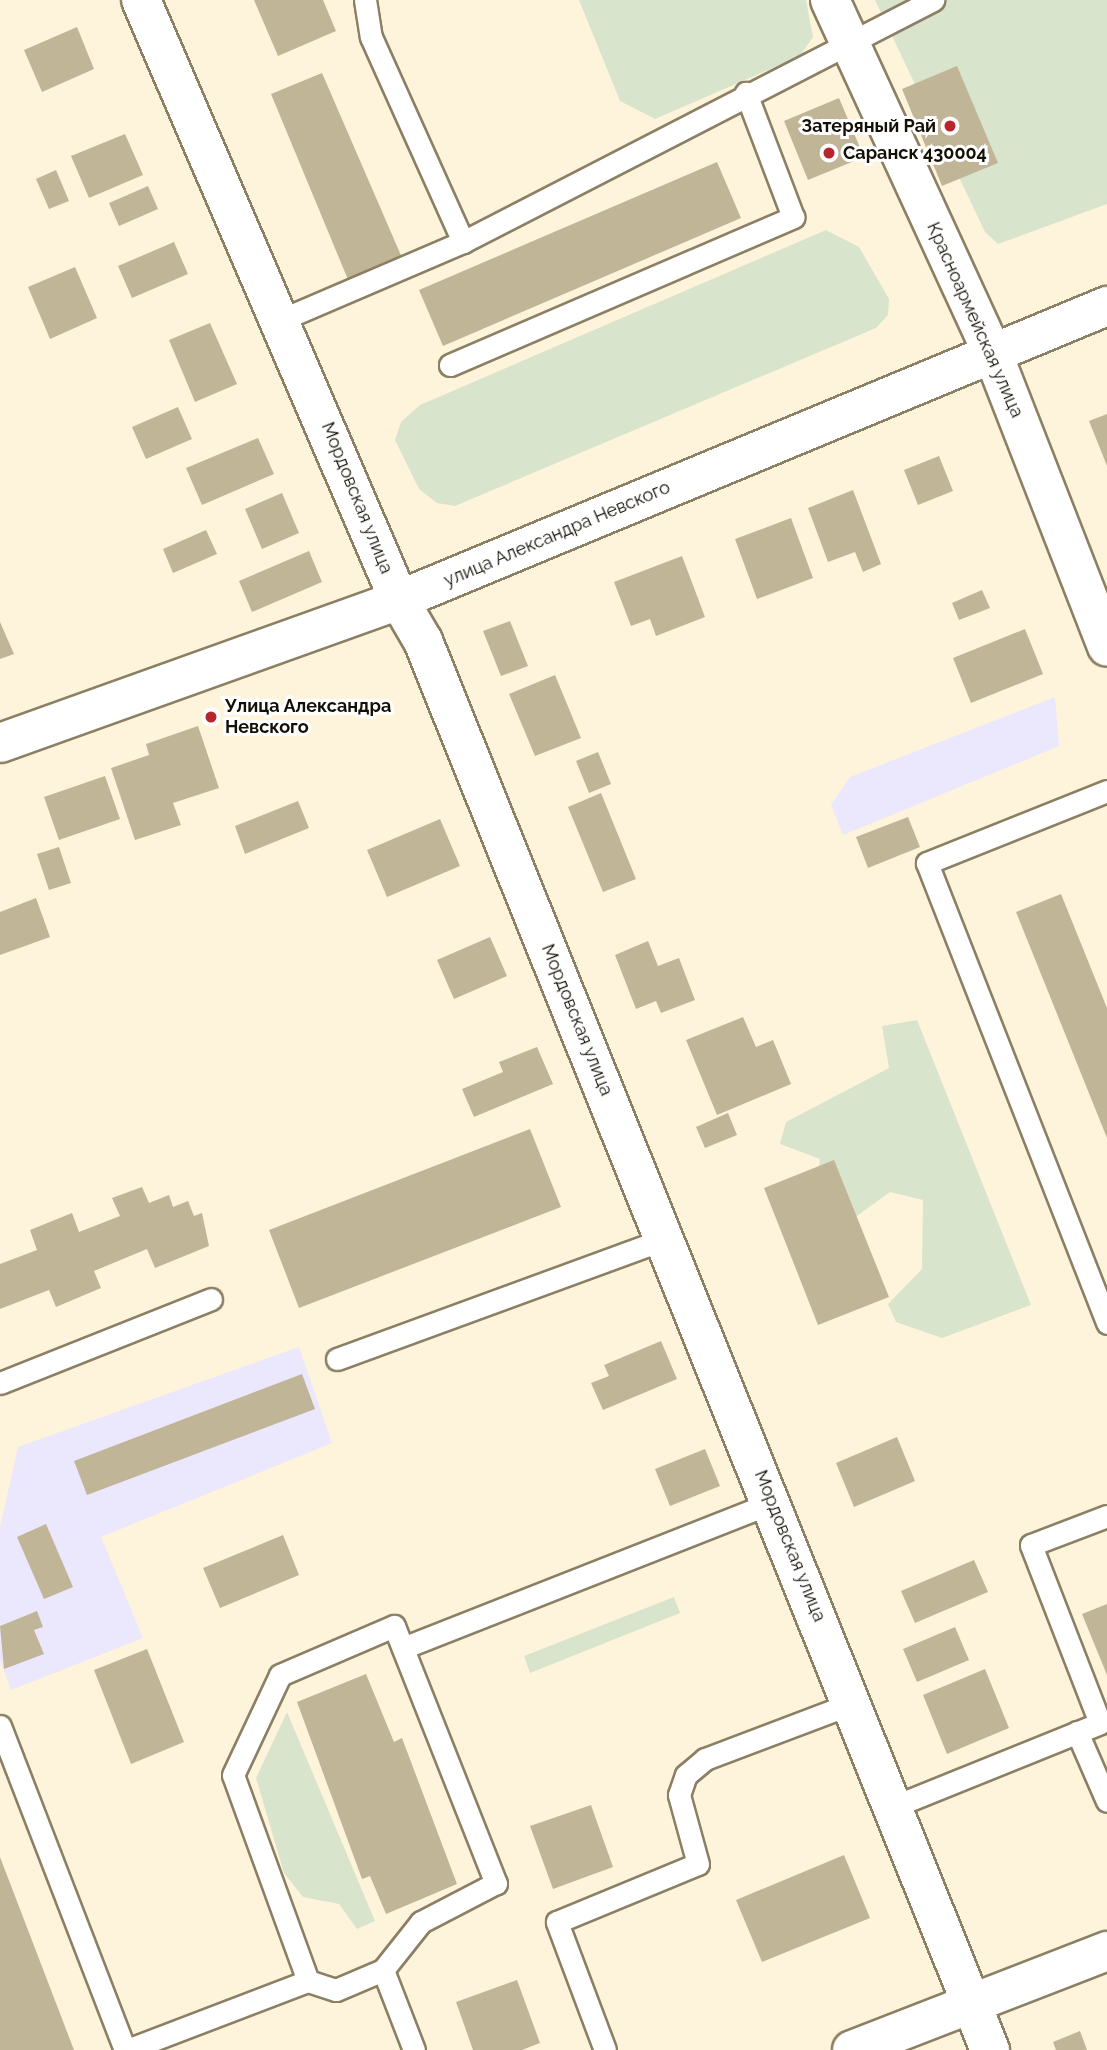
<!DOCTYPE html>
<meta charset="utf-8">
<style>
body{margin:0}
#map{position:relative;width:1107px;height:2050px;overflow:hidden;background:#fef4db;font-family:Raleway,sans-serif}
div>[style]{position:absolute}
.industrial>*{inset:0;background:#ebe7fd}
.green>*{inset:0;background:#d9e4cc}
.building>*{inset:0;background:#c1b598}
.roads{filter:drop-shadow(2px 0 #8b7f64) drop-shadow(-2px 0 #8b7f64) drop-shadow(0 2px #8b7f64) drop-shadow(0 -2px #8b7f64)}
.service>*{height:21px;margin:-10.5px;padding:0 10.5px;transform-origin:10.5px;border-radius:10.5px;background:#fff}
.minor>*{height:38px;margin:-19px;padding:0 19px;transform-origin:19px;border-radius:19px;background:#fff}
.secondary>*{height:38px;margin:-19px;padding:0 19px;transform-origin:19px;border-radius:19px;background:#fff}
.dots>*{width:19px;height:19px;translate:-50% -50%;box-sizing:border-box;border:4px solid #fff;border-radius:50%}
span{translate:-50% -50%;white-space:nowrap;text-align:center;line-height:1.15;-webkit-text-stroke:6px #fff;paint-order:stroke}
.poi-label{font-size:18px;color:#151006;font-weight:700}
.right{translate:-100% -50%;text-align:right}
.left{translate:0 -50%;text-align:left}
.street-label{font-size:18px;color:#151006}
</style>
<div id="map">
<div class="industrial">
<div style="clip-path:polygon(1055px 697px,1059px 746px,843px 835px,831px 805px,850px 777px)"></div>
<div style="clip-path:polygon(299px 1347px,332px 1443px,101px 1537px,143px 1638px,11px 1690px,0 1660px,0 1527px,18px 1447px)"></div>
</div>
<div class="green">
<div style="clip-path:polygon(579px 0,806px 0,813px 37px,800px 56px,655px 119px,620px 101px)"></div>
<div style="clip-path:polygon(875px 0,1107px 0,1107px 204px,998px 244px,985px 232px)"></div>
<div style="clip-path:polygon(826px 230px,859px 247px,889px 299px,888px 315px,876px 328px,455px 506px,437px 503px,419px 489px,395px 440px,401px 422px,420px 405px)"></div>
<div style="clip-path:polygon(917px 1020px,1031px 1305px,942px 1338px,896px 1322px,888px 1304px,922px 1269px,923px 1200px,890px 1192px,854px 1218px,816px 1197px,820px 1159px,780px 1144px,786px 1122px,889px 1068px,882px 1026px)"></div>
<div style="clip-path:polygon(674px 1597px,680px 1613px,530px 1673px,524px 1656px)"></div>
<div style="clip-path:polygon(287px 1712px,375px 1921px,357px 1929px,339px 1904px,303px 1897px,284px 1873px,256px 1778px)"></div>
</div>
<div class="building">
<div style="clip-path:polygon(254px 0,323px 0,336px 31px,278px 56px)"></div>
<div style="clip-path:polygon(77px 27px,94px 69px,42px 92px,24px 50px)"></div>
<div style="clip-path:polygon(957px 66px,998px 163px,942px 186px,902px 89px)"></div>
<div style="clip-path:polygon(322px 73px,403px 260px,349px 282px,271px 94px)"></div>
<div style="clip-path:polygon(839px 98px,864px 157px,808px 180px,784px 121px)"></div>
<div style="clip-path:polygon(125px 134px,143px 175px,89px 198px,71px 156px)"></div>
<div style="clip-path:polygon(717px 162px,741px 218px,443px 346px,419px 290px)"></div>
<div style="clip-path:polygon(56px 170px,69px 201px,49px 209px,36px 179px)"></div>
<div style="clip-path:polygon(148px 186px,158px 209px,119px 226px,109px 203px)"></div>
<div style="clip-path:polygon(174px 242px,188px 274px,132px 298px,118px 266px)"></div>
<div style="clip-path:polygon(75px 267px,97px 318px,50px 339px,28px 287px)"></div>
<div style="clip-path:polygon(210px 323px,237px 384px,195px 402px,169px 340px)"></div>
<div style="clip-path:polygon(178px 407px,192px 439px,146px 459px,132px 427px)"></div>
<div style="clip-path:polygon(1107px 414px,1107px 466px,1089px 421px)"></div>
<div style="clip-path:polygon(258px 438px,274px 474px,202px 505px,186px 468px)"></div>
<div style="clip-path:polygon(939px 456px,953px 491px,918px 505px,904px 470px)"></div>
<div style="clip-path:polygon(853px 490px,881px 564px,863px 572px,855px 552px,828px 562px,808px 508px)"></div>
<div style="clip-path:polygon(282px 493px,299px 533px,262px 549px,245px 509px)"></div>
<div style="clip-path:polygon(791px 518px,813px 578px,757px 599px,735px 539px)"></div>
<div style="clip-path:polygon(206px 530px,217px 554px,173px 573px,163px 549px)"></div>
<div style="clip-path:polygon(309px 551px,322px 582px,252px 612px,239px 581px)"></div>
<div style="clip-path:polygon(682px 556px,705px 617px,656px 636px,650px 619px,631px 626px,614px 582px)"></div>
<div style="clip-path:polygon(982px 590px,990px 608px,959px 620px,952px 603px)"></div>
<div style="clip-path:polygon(510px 621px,528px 666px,501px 676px,483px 631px)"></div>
<div style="clip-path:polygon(0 622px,14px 654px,0 659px)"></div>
<div style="clip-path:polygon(1025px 629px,1043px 674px,971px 703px,953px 658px)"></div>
<div style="clip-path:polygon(555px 675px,581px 738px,535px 756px,509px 694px)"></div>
<div style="clip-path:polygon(198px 726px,219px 788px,173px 803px,181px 825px,135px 840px,111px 768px,149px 755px,146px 744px)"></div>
<div style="clip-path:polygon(598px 752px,611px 784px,589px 793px,576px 761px)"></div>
<div style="clip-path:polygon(105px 776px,120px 819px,59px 840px,44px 797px)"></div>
<div style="clip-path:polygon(601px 793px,636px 879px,603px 892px,568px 807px)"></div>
<div style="clip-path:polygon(298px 801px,309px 828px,245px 854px,235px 826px)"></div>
<div style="clip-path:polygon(908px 817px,920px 847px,868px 868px,856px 837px)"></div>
<div style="clip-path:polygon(440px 819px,460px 866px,387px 897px,367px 850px)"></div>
<div style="clip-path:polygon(59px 847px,71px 883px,49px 890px,37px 854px)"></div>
<div style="clip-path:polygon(1061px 894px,1107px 1008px,1107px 1138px,1016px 912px)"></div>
<div style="clip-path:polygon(36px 898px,50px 937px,0 955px,0 912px)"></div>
<div style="clip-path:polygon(490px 937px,507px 976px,454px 999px,437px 960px)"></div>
<div style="clip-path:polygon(648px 941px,658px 966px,679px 958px,695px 1000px,661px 1013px,656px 1001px,636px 1009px,615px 955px)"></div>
<div style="clip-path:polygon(743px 1017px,756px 1047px,773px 1040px,791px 1084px,717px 1115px,686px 1040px)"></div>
<div style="clip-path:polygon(537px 1047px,553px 1084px,474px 1117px,462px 1089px,503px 1072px,499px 1062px)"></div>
<div style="clip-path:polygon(728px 1113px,737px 1135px,705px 1148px,696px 1127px)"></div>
<div style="clip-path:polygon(530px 1129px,561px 1207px,299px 1308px,269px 1230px)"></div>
<div style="clip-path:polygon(834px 1160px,889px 1297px,818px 1325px,764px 1188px)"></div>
<div style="clip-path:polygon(142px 1187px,149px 1203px,169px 1195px,173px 1207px,188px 1201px,194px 1216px,202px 1213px,209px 1246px,155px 1268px,147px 1249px,94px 1271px,101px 1288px,56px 1307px,49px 1290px,0 1309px,0 1264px,37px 1250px,30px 1230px,72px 1213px,79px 1232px,120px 1216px,112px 1198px)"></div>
<div style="clip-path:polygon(661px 1341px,677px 1379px,603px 1410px,591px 1383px,609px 1376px,604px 1365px)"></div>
<div style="clip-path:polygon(302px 1374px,315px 1409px,87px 1495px,74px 1461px)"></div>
<div style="clip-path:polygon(897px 1437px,915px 1481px,854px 1507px,836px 1463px)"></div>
<div style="clip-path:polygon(705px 1449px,720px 1486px,670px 1506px,655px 1469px)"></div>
<div style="clip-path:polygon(46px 1524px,73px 1587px,44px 1599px,17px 1537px)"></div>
<div style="clip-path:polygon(283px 1535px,299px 1575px,220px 1608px,203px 1568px)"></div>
<div style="clip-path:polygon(974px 1560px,988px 1592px,915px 1623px,901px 1591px)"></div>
<div style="clip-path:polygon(1107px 1604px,1107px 1675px,1082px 1614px)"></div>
<div style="clip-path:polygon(37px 1611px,43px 1627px,34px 1630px,44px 1654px,4px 1669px,0 1626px)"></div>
<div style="clip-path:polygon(955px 1627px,969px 1660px,917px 1682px,903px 1649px)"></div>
<div style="clip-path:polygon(147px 1649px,184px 1742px,131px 1764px,94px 1670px)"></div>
<div style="clip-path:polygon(985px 1669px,1009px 1728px,947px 1754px,923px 1695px)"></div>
<div style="clip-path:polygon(366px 1674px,394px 1742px,402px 1738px,457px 1884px,386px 1914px,370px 1876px,362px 1879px,297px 1702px)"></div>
<div style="clip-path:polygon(591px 1805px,613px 1867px,553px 1889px,530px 1826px)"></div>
<div style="clip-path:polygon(844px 1855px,870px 1918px,762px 1962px,736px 1900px)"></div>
<div style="clip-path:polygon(0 1857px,74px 2050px,0 2050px)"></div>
<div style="clip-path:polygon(517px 1980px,540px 2043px,522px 2050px,473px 2050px,456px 2002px)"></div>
<div style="clip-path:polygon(1080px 2031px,1087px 2050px,1056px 2050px,1053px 2042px)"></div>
</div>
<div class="roads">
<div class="service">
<div style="left:365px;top:0;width:37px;rotate:81deg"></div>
<div style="left:371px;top:37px;width:225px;rotate:65.8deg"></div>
<div style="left:283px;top:319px;width:196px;rotate:-23.2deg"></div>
<div style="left:463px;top:242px;width:529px;rotate:-27.24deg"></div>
<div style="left:450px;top:365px;width:374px;rotate:-23.3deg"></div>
<div style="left:793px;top:217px;width:133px;rotate:-110.8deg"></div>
<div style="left:1107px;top:791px;width:194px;rotate:158.2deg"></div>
<div style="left:927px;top:863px;width:494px;rotate:68.6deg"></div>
<div style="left:337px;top:1359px;width:349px;rotate:-20.1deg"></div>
<div style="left:0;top:1383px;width:227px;rotate:-21.7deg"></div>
<div style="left:403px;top:1648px;width:396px;rotate:-21.5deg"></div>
<div style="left:0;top:1726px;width:347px;rotate:68.9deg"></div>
<div style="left:1077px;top:1732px;width:75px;rotate:66.5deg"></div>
<div style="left:895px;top:1806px;width:221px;rotate:-22deg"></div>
<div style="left:1100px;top:1723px;width:191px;rotate:-111.2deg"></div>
<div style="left:1031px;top:1545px;width:81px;rotate:-20.9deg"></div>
<div style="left:308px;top:1981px;width:219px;rotate:-110deg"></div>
<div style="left:233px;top:1775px;width:110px;rotate:-64.8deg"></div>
<div style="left:280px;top:1675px;width:124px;rotate:-23.3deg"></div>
<div style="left:394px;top:1626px;width:277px;rotate:68.4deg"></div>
<div style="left:496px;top:1883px;width:85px;rotate:152.5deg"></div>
<div style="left:421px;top:1922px;width:61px;rotate:128.4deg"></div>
<div style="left:127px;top:2050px;width:194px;rotate:-20.9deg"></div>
<div style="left:308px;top:1981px;width:29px;rotate:18deg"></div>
<div style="left:336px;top:1990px;width:51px;rotate:-23.1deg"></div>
<div style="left:383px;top:1970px;width:86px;rotate:68.8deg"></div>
<div style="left:605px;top:2050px;width:137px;rotate:-110.6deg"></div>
<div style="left:557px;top:1922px;width:152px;rotate:-22.4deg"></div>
<div style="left:698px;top:1864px;width:72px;rotate:-105.4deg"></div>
<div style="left:679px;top:1795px;width:21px;rotate:-71deg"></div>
<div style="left:686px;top:1775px;width:25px;rotate:-40deg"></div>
<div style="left:705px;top:1759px;width:158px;rotate:-20.7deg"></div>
</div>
<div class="minor">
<div style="left:141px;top:0;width:653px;rotate:66.73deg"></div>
<div style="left:399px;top:600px;width:48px;rotate:59.7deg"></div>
<div style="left:423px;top:641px;width:1519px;rotate:68.08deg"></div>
<div style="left:830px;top:0;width:390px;rotate:65.3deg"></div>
<div style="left:993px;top:354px;width:314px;rotate:68.7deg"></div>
<div style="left:852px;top:2050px;width:274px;rotate:-21.2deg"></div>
</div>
<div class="secondary">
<div style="left:0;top:743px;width:424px;rotate:-19.7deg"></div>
<div style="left:399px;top:600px;width:767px;rotate:-22.55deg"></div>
</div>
</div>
<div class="dots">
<div style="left:950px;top:126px;background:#b7262d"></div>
<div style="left:829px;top:153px;background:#b7262d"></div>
<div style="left:211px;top:717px;background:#b7262d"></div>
</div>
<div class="poi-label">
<span class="right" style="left:936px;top:126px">Затеряный Рай</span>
<span class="left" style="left:843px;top:153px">Саранск 430004</span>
<span class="left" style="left:225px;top:717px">Улица Александра<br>Невского</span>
</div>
<div class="street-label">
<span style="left:975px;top:320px;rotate:66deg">Красноармейская улица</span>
<span style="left:357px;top:498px;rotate:68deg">Мордовская улица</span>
<span style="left:557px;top:534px;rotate:-23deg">улица Александра Невского</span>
<span style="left:577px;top:1020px;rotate:68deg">Мордовская улица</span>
<span style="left:790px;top:1546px;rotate:68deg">Мордовская улица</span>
</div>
</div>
